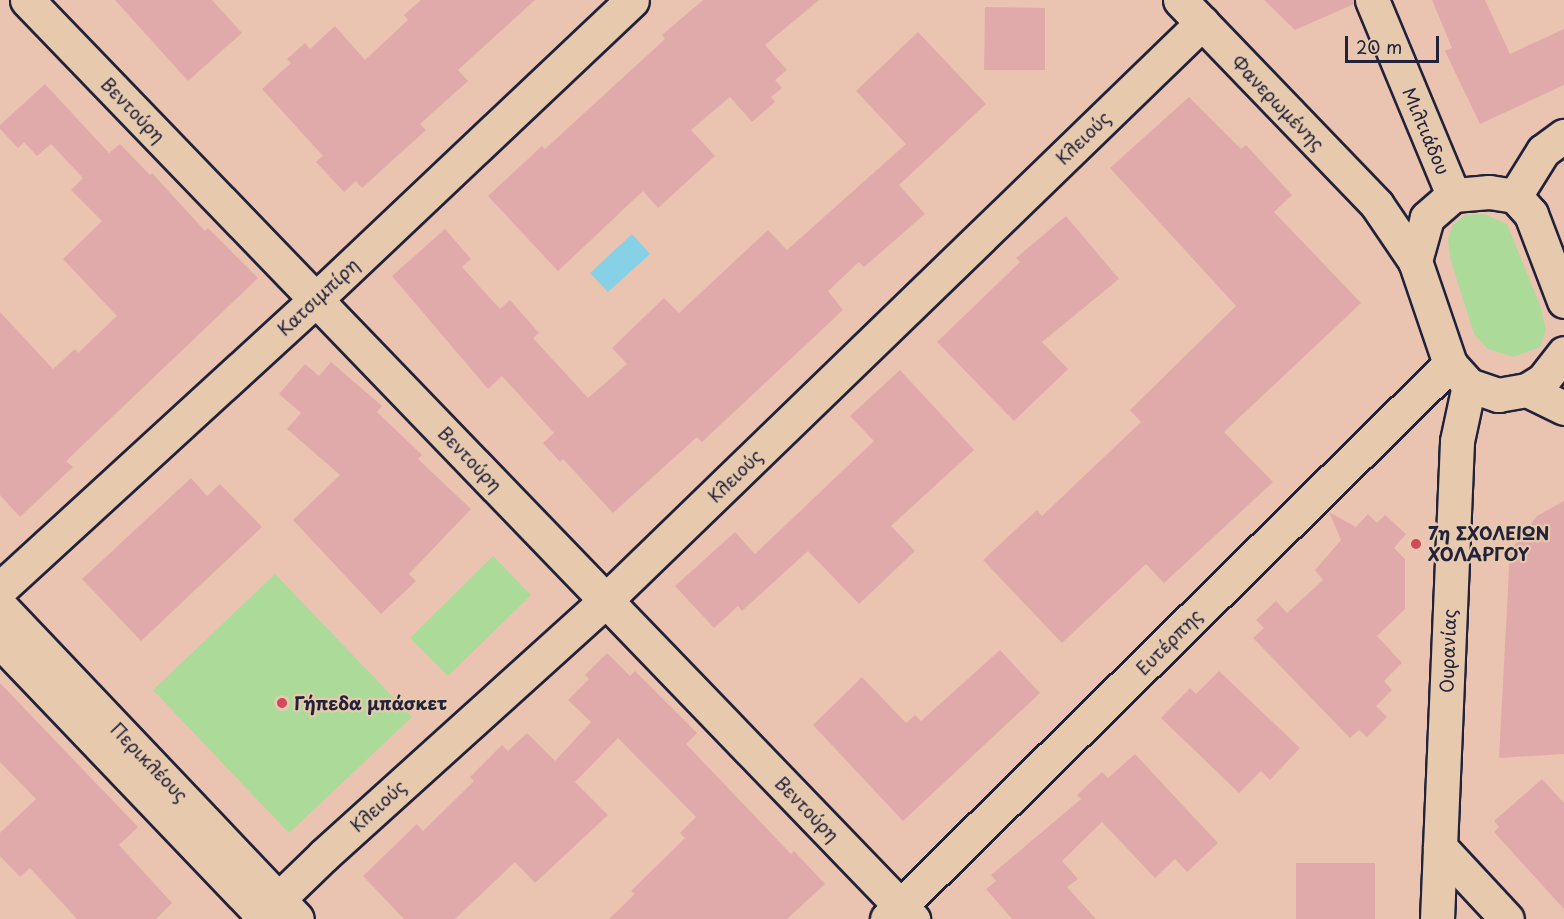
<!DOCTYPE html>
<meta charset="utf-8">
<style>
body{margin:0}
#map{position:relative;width:1564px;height:919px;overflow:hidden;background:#eac4b0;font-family:"Playpen Sans",sans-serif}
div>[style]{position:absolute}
.green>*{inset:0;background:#acda99}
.water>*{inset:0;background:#86d1e6}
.building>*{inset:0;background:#e1aaaa}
.roads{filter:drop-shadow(2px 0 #22223b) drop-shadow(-2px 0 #22223b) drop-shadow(0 2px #22223b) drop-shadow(0 -2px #22223b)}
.minor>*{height:33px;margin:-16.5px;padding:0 16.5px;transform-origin:16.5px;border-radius:16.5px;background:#e7caae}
.tertiary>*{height:33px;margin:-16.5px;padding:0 16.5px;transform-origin:16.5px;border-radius:16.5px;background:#e7caae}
.dots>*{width:16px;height:16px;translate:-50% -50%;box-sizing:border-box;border:3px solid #e7caae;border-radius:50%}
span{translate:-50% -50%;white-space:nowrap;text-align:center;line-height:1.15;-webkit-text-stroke:4.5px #e7caae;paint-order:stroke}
.street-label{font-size:18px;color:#22223b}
.poi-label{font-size:18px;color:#22223b;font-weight:700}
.left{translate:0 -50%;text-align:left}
.scale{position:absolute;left:1345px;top:36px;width:94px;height:27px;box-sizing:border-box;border:3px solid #22223b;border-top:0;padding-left:8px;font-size:18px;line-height:21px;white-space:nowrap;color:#22223b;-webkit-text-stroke:4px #e7caae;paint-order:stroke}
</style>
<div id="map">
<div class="green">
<div style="clip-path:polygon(1484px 214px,1507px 224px,1540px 305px,1546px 330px,1540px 347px,1513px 357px,1488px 349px,1474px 334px,1450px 258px,1448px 239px,1453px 225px,1465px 215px)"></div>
<div style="clip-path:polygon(493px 556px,531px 595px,448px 676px,410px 638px)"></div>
<div style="clip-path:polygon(275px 574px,412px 717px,289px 833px,153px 690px)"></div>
</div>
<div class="water">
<div style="clip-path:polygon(632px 234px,650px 254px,608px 292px,590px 273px)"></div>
</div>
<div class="building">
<div style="clip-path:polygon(115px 0,212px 0,242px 33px,188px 81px)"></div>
<div style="clip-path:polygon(421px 0,535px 0,458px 70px,468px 81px,420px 124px,426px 130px,362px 188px,356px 181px,344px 192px,316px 162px,323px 156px,262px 89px,291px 63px,287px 59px,305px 43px,310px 49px,335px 26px,365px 60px,408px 20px,404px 15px)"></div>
<div style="clip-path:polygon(703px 0,819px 0,765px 45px,787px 70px,775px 80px,782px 88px,771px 97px,775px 102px,752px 122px,730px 97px,691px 130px,715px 156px,658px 208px,643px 191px,558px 271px,488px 196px,542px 146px,545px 149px,665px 39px,662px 35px)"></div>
<div style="clip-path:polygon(1264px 0,1354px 0,1354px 4px,1295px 30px)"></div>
<div style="clip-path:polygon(1432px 0,1485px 0,1510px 54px,1564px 29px,1564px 85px,1480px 124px,1445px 51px,1452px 48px)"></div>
<div style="clip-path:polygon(985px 7px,1045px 8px,1045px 70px,984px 70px)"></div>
<div style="clip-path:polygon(918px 32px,986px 104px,899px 185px,925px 214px,864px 267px,859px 262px,828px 291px,843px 310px,702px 442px,697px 437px,613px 513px,563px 459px,560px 462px,543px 443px,554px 433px,502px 376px,488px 389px,392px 276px,445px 229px,471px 259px,462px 267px,500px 309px,510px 300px,539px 333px,533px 338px,588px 398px,627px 364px,612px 348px,664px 298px,679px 313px,768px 230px,787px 250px,906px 144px,856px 91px)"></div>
<div style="clip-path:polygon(45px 84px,109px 153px,120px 144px,150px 175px,152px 173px,205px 231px,208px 228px,258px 278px,66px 461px,73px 467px,20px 517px,0 495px,0 312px,53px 369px,75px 349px,78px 353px,117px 316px,63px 259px,102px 221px,71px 190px,83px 178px,51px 144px,37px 156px,24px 142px,18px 148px,0 129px,0 125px)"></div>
<div style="clip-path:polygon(1189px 97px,1241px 149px,1246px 145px,1292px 195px,1274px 212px,1361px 303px,1224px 432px,1273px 482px,1164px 583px,1146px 564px,1062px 643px,983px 560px,1037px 510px,1042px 516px,1141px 422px,1130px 410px,1236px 306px,1110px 168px)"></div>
<div style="clip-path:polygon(1066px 216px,1119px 279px,1042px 342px,1068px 369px,1014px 421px,937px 342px,1020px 262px,1016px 258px)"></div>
<div style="clip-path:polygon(331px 362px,382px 406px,377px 412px,422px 455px,418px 459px,471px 509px,409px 574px,416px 581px,381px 614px,293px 520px,340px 475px,287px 429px,301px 413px,279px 394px,305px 364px,319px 376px)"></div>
<div style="clip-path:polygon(900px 370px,974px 450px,891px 526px,915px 551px,859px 604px,808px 551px,742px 611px,738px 606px,714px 628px,675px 586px,735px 532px,755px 554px,874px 441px,850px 416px)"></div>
<div style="clip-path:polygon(191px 478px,207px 496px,220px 484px,262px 527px,141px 641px,82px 579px)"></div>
<div style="clip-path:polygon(1564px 501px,1564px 754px,1499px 758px,1510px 551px,1537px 516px)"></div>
<div style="clip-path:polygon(1329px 512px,1356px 527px,1368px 514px,1377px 523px,1385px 515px,1406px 534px,1394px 548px,1405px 559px,1405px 609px,1377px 636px,1402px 663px,1384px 681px,1392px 690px,1376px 706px,1387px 717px,1367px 737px,1359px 730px,1350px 738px,1253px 638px,1264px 628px,1256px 620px,1276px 601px,1287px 613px,1323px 580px,1315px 570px,1341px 540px)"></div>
<div style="clip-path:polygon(1000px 650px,1040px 693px,903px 821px,813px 725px,862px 677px,906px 723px,915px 715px,921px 721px)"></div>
<div style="clip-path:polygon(607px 653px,630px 676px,635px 671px,697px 733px,686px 744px,791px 854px,794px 851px,825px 884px,787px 919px,609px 919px,635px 894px,631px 891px,685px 838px,680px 833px,696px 817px,618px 738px,575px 782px,608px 815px,535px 883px,515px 862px,455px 919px,404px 919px,363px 876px,417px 824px,423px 831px,474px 781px,470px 777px,502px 745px,508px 751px,527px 733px,555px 761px,591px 722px,568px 700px,589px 679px,585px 675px)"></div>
<div style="clip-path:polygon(1219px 671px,1300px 748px,1270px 780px,1261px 771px,1239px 793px,1161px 718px,1190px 688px,1196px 694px)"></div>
<div style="clip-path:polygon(0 683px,138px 827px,119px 845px,172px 903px,156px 919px,77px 919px,30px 868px,20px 877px,0 856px,0 833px,36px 799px,0 762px)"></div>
<div style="clip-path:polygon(1135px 754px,1218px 843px,1187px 872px,1175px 859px,1155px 878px,1102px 822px,1062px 861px,1078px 879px,1067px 887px,1096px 919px,1012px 919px,986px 889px,996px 881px,991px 875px,1081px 799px,1077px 795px,1102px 772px,1108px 778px)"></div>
<div style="clip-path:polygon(1542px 779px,1564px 803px,1564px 909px,1494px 832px,1499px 827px,1494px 821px)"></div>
<div style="clip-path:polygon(1296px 863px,1375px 863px,1375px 919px,1296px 919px)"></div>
</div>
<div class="roads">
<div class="minor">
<div style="left:27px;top:0;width:1277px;rotate:46.05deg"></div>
<div style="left:1372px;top:0;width:211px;rotate:67.4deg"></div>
<div style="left:1515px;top:196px;width:53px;rotate:-58.1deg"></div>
<div style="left:1543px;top:151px;width:26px;rotate:-36deg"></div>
<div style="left:0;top:589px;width:427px;rotate:-42.5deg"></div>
<div style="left:315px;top:300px;width:436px;rotate:-43.4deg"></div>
<div style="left:1440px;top:847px;width:98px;rotate:47.1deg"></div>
<div style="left:258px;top:919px;width:92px;rotate:-44.1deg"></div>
<div style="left:324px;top:855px;width:380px;rotate:-42.1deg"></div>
<div style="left:606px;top:600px;width:830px;rotate:-44.07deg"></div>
<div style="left:887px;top:919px;width:791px;rotate:-44.59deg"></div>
</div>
<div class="tertiary">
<div style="left:1180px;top:0;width:284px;rotate:46.1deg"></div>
<div style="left:1377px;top:205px;width:68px;rotate:55.8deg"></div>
<div style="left:1564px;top:301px;width:93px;rotate:-110.8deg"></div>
<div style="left:1531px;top:214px;width:24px;rotate:-132deg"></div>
<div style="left:1515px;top:196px;width:26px;rotate:-171deg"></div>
<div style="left:1489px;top:192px;width:36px;rotate:175deg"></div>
<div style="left:1453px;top:195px;width:35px;rotate:139deg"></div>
<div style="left:1427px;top:218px;width:45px;rotate:105.6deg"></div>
<div style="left:1415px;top:261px;width:109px;rotate:71.2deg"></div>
<div style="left:1450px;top:364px;width:28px;rotate:48deg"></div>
<div style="left:1469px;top:385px;width:31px;rotate:19deg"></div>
<div style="left:1498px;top:395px;width:29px;rotate:-10deg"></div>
<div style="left:1527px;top:390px;width:19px;rotate:-32deg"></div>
<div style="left:1543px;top:380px;width:34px;rotate:-52deg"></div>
<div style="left:1527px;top:390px;width:41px;rotate:25.9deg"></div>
<div style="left:0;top:606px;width:431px;rotate:46.5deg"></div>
<div style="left:0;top:641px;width:373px;rotate:46.3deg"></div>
<div style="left:1437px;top:919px;width:478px;rotate:-87.6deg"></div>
<div style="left:1457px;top:441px;width:57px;rotate:-77.9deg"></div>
</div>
</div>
<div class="dots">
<div style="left:1416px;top:544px;background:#d1495b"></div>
<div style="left:282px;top:703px;background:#d1495b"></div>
</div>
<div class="street-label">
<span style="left:1278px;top:103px;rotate:46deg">Φανερωμένης</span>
<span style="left:133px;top:110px;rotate:46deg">Βεντούρη</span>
<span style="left:1426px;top:131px;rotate:67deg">Μιλτιάδου</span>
<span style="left:1083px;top:138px;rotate:-44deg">Κλειούς</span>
<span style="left:318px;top:297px;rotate:-43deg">Κατσιμπίρη</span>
<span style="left:470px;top:459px;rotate:46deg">Βεντούρη</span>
<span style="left:735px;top:476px;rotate:-44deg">Κλειούς</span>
<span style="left:1169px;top:642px;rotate:-45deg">Ευτέρπης</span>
<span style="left:1448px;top:651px;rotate:-88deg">Ουρανίας</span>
<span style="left:149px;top:762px;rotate:46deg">Περικλέους</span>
<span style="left:378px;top:806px;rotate:-42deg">Κλειούς</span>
<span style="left:807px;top:809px;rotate:46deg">Βεντούρη</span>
</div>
<div class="poi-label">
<span class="left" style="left:1428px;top:544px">7η ΣΧΟΛΕΙΩΝ<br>ΧΟΛΑΡΓΟΥ</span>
<span class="left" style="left:294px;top:703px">Γήπεδα μπάσκετ</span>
</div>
<div class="scale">20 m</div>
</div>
